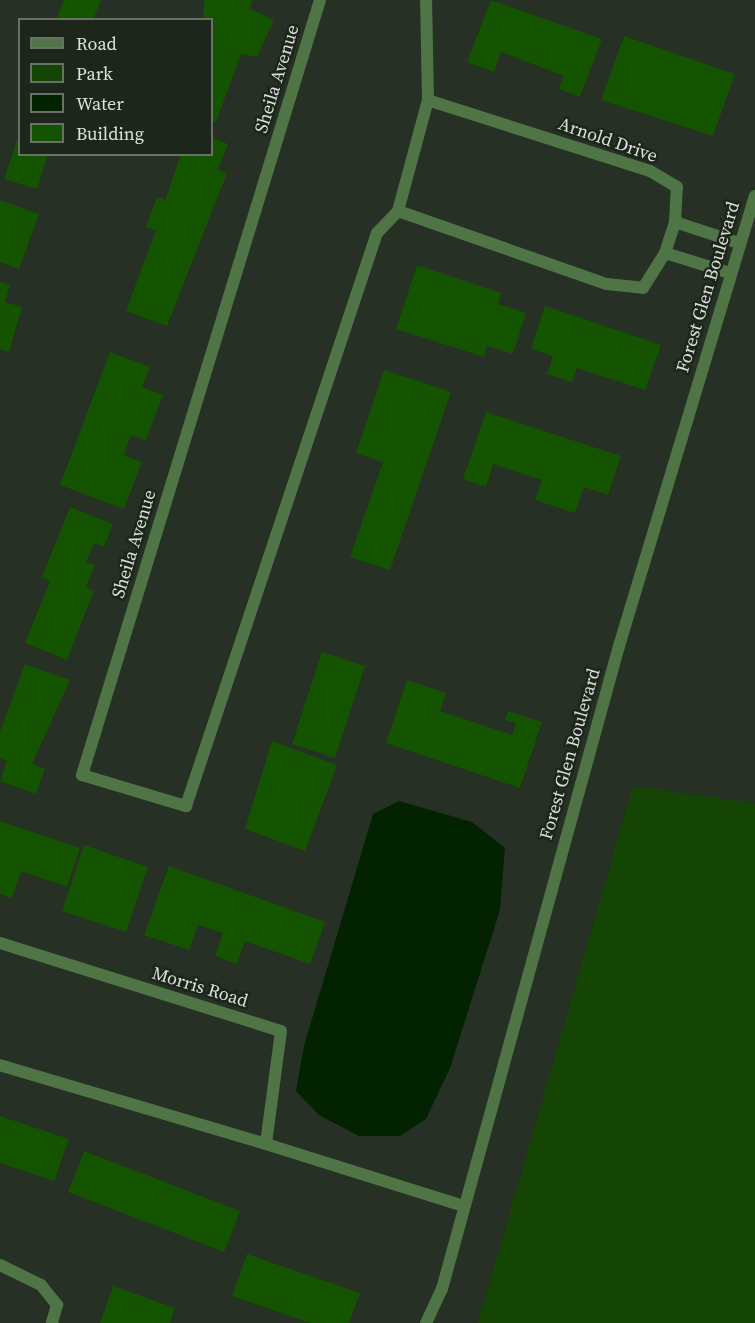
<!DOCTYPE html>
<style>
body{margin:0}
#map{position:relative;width:755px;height:1323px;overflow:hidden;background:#263024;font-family:"Source Serif 4",serif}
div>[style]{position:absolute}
.green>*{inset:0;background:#144505}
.water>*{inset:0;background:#032200}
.building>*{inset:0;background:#145300}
.minor>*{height:12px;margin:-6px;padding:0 6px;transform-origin:6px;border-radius:6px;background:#4f7546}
span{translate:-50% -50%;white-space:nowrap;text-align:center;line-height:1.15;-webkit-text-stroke:5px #1d261a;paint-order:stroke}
.street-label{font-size:18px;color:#dce2da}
.legend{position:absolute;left:18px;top:18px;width:195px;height:138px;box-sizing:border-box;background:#1d261a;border:2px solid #697167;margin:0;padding:8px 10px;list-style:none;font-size:18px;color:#dce2da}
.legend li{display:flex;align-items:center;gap:12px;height:30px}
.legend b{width:30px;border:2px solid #697167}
</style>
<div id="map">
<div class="green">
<div style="clip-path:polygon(633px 786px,755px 803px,755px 1323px,478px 1323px)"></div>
</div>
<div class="water">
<div style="clip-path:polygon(399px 801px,472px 822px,505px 848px,500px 910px,450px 1068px,426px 1119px,400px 1136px,359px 1136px,319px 1115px,296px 1091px,304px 1046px,373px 814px)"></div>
</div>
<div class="building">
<div style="clip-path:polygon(64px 0,101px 0,93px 20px,56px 20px)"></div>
<div style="clip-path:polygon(204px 0,252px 0,250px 9px,274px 20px,257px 57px,241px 54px,216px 122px,212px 121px,212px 20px,203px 20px)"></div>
<div style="clip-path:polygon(491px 0,602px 39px,580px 97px,559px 89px,564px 76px,501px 52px,494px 72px,467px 62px)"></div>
<div style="clip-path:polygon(624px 36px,735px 74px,713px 136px,601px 100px)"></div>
<div style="clip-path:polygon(20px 131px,20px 154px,48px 154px,37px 189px,4px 179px)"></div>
<div style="clip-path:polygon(212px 138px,228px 144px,218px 170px,227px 173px,167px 326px,126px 311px,156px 230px,146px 227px,157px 197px,165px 200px,181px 154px,212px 154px)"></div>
<div style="clip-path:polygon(0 200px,39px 214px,19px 269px,0 262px)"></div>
<div style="clip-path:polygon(417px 265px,501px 293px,498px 304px,526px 313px,513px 354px,487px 346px,484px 357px,396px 329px)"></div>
<div style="clip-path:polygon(0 282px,10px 285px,5px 302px,22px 307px,9px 352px,0 349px)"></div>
<div style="clip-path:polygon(545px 306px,661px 345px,645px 390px,577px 368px,572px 382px,547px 374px,553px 356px,531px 349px)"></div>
<div style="clip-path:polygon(110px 352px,150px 367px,142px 387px,163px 395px,146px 440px,131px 435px,124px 455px,142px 462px,124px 509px,60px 485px)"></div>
<div style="clip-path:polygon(384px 370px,451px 392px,390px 570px,350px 557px,383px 462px,356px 453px)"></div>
<div style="clip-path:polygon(486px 412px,621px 456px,608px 495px,584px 487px,575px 513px,535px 500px,542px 480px,493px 464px,486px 487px,463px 479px)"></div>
<div style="clip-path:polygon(70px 507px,113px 524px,104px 547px,94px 543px,86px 562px,95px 565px,86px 587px,94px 591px,67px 660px,25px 643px,50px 581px,42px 577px)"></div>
<div style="clip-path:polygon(322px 652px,365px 666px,335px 758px,292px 744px)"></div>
<div style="clip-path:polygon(25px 664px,70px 680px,32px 764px,45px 769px,36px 794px,0 781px,7px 761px,0 758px,0 732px)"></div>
<div style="clip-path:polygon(407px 680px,446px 693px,440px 711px,512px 735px,516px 723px,505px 720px,508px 711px,542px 722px,520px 788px,386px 743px)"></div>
<div style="clip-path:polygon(272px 741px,337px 765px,305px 851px,245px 829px)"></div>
<div style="clip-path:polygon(0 821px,80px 848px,67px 887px,21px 871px,12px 898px,0 894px)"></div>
<div style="clip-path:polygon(84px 845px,148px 867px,126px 932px,62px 911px)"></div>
<div style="clip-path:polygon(169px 866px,325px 922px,310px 964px,245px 941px,237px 964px,215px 956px,223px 933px,198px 925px,189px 950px,144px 935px)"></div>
<div style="clip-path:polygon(0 1116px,69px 1139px,54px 1181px,0 1163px)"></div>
<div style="clip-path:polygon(84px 1151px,240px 1211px,224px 1252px,68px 1192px)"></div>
<div style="clip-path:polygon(247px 1254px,360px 1293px,349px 1323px,310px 1323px,232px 1296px)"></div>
<div style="clip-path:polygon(113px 1286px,175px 1308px,170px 1323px,100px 1323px)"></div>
</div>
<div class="minor">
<div style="left:320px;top:0;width:811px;rotate:107.07deg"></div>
<div style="left:82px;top:775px;width:109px;rotate:16.6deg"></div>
<div style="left:186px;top:806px;width:604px;rotate:-71.57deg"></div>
<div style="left:377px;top:233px;width:30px;rotate:-46deg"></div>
<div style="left:398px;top:211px;width:115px;rotate:-74.9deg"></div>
<div style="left:428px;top:100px;width:100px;rotate:-91.1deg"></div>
<div style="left:398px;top:211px;width:221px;rotate:19.3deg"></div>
<div style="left:607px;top:284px;width:36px;rotate:6deg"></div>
<div style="left:643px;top:288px;width:41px;rotate:-57.8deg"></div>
<div style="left:665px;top:253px;width:33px;rotate:-72deg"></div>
<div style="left:675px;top:222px;width:35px;rotate:-87deg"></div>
<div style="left:677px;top:187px;width:31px;rotate:-149deg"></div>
<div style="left:650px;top:171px;width:233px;rotate:-162.3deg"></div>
<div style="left:675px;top:222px;width:67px;rotate:18.2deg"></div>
<div style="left:665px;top:253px;width:68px;rotate:17.1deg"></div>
<div style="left:0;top:943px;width:294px;rotate:17.4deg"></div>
<div style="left:281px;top:1031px;width:114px;rotate:97.6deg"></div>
<div style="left:266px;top:1144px;width:277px;rotate:-163.5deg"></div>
<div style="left:266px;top:1144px;width:207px;rotate:17.4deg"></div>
<div style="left:0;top:1265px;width:46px;rotate:26deg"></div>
<div style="left:41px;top:1285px;width:26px;rotate:51deg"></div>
<div style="left:57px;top:1305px;width:19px;rotate:106deg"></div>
<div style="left:426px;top:1323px;width:38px;rotate:-65deg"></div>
<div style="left:442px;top:1289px;width:667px;rotate:-74.61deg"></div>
<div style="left:619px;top:646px;width:470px;rotate:-73.2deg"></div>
</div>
<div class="street-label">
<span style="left:277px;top:79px;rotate:-73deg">Sheila Avenue</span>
<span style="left:608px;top:140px;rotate:19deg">Arnold Drive</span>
<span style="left:708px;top:287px;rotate:-73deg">Forest Glen Boulevard</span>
<span style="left:134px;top:544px;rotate:-73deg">Sheila Avenue</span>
<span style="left:570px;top:754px;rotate:-74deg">Forest Glen Boulevard</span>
<span style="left:200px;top:987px;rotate:17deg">Morris Road</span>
</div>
<ul class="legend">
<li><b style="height:8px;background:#4f7546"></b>Road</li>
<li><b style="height:16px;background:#144505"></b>Park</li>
<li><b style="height:16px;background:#032200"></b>Water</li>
<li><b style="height:16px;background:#145300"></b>Building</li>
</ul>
</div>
